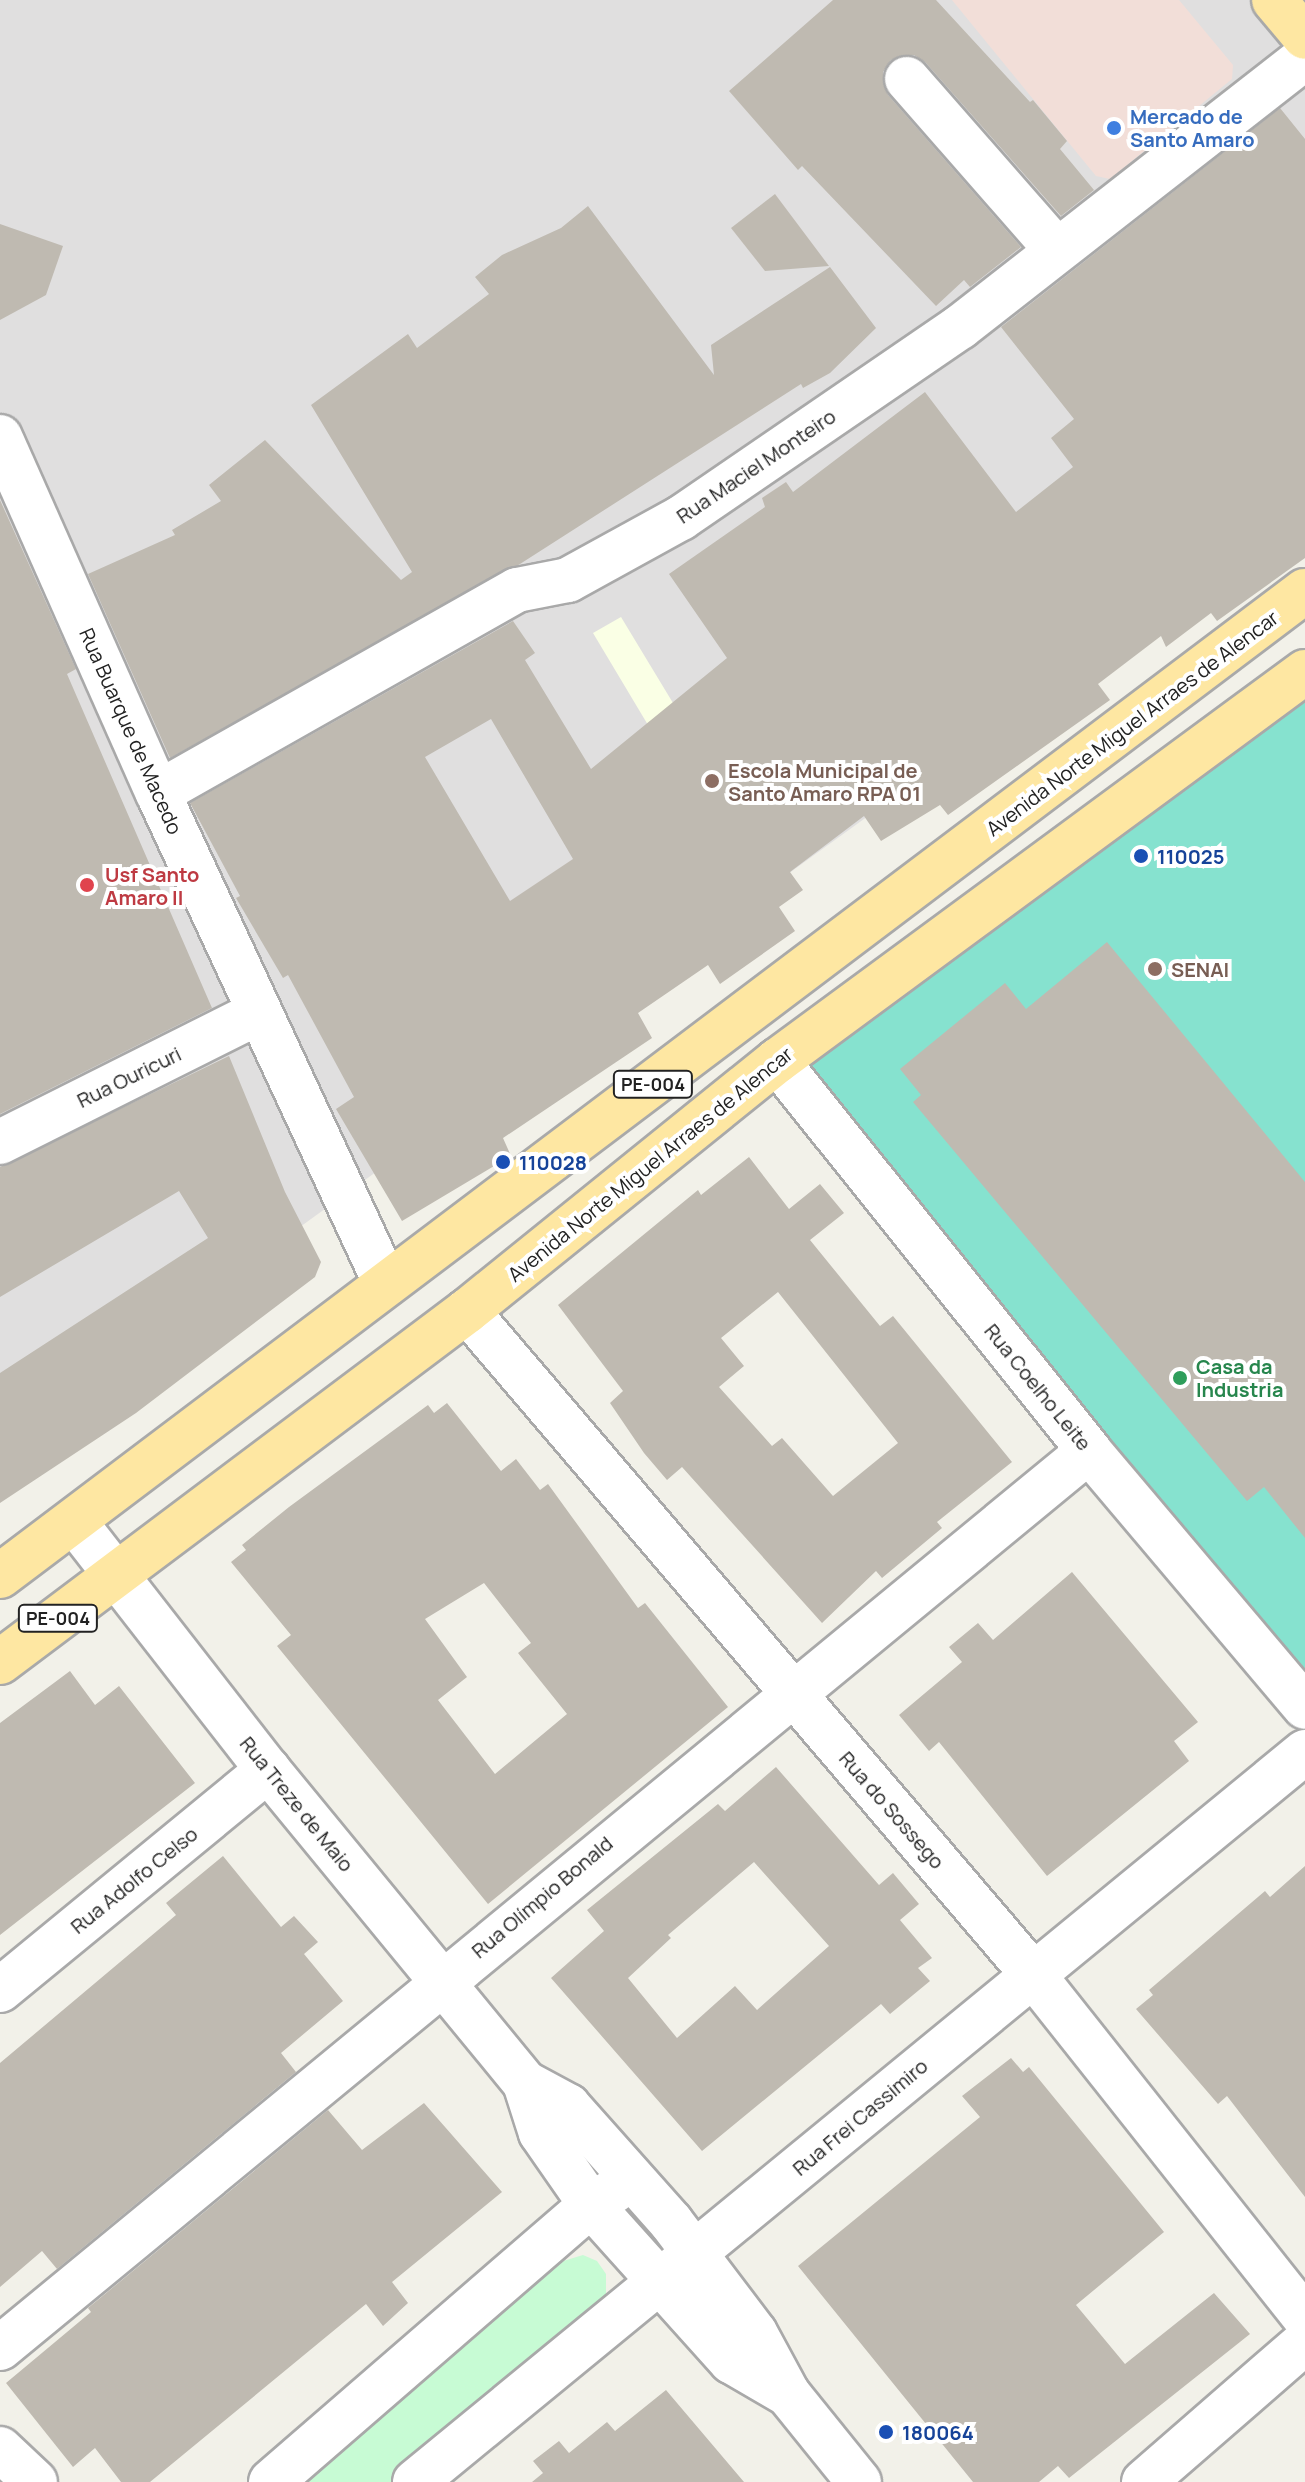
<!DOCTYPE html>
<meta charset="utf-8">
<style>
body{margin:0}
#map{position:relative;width:1305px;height:2482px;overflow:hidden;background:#f2f1e9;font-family:Manrope,sans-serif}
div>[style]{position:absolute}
.residential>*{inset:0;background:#e0dfdf}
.commercial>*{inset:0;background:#f2ded8}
.education>*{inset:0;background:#faffe5}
.park>*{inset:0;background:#c7fbd4}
.pitch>*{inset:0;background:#86e2cf}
.building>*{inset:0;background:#bfbab1}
.roads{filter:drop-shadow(2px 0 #a9a9a9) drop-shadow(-2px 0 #a9a9a9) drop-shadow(0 2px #a9a9a9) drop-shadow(0 -2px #a9a9a9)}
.minor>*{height:44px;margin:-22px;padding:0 22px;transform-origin:22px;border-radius:22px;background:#fff}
.tertiary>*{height:44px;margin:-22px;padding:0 22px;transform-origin:22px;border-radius:22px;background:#fff}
.primary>*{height:44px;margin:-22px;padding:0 22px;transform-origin:22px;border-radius:22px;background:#fee7a2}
.dots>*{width:22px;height:22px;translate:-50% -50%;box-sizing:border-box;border:4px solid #fff;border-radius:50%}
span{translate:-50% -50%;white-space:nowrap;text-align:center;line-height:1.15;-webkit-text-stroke:8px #fff;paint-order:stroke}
.shield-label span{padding:2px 6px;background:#fff;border:2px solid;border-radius:6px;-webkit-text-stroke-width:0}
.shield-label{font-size:18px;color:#222;font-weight:700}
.shop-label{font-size:20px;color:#366cbe;font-weight:700}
.left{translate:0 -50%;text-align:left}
.street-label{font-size:20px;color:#222}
.education-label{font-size:20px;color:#785e54;font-weight:700}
.transit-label{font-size:20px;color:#164399;font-weight:700}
.health-label{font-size:20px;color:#be3a42;font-weight:700}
.leisure-label{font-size:20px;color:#27864d;font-weight:700}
</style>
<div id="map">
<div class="residential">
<div style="clip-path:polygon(0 0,1257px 0,1305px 63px,1305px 500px,0 1444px)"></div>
</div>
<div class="commercial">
<div style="clip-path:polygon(952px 0,1179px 0,1233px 65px,1232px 79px,1110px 179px,1096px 176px)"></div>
</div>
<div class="education">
<div style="clip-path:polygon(621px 617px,676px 708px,648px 725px,593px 633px)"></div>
</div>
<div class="park">
<div style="clip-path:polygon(583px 2255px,597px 2261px,606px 2274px,606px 2297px,394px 2482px,300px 2482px,560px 2262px)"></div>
</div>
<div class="pitch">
<div style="clip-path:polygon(1305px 686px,1305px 1690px,804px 1066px)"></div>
</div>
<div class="building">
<div style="clip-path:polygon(833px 0,936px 0,1030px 102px,1033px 100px,1067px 141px,1060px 149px,1094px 190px,1061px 216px,926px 63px,914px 55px,891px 60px,883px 72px,888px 95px,1021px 247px,970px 287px,964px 280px,936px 306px,802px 166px,798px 170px,729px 91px)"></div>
<div style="clip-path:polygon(evenodd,1280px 108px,1305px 139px,1305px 558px,1217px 621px,1211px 613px,1166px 647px,1161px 636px,1098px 684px,1110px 700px,948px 815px,940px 805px,881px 841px,864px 816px,790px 872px,803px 890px,779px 907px,795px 931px,720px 984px,708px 965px,638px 1013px,652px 1038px,503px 1138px,511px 1156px,402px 1221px,336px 1109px,354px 1097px,288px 975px,283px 978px,236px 898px,240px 896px,190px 803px,513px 621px,535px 653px,525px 660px,591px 769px,727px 658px,669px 574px,765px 507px,762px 498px,786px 482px,793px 492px,925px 392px,1016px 512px,1073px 467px,1051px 438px,1074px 419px,1001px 327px,1280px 108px,491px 719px,573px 859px,510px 901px,425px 757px,491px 719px)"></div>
<div style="clip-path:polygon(775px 194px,829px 266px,765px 271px,731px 228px)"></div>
<div style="clip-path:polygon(588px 206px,714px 375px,711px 345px,830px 267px,876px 328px,830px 373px,803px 388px,801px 384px,520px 564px,170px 758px,88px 574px,175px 535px,172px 530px,221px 501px,209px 485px,265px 440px,401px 580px,412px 572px,311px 405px,408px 334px,417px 348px,489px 294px,475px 277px,502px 255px,561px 228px)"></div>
<div style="clip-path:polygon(0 224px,63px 246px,46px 295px,0 320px)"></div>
<div style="clip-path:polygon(0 500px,76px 669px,67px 674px,212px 1008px,0 1114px)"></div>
<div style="clip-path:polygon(1107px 942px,1305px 1182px,1305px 1538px,1264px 1487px,1247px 1501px,913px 1102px,921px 1095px,900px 1069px,1005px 983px,1026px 1009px)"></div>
<div style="clip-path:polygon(229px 1056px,285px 1192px,321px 1262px,315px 1277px,136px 1413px,0 1503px,0 1373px,208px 1238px,179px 1191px,0 1297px,0 1167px)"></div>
<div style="clip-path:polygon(evenodd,749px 1157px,789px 1209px,820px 1184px,844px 1213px,810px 1240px,880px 1326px,893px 1316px,1012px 1462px,937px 1522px,942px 1528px,882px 1578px,876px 1571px,822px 1623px,682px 1467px,667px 1480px,644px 1453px,610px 1403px,623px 1391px,558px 1305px,698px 1190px,701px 1195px,749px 1157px,778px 1292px,898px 1443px,833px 1496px,782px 1438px,772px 1446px,719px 1387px,744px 1366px,721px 1338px,778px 1292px)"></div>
<div style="clip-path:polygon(evenodd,447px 1403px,501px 1471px,516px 1459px,540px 1490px,548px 1484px,638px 1608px,645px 1603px,728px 1707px,488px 1904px,277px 1646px,291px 1635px,231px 1562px,246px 1550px,242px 1545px,289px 1507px,428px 1405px,434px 1413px,447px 1403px,484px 1583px,531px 1643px,518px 1653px,567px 1714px,495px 1774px,438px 1700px,467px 1677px,425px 1619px,484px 1583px)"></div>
<div style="clip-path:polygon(1072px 1572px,1198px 1722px,1174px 1741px,1189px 1761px,1047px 1876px,939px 1742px,929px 1751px,899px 1715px,962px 1662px,949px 1647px,978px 1623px,993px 1640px)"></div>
<div style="clip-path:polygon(70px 1671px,95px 1705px,119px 1686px,195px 1783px,0 1935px,0 1723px)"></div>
<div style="clip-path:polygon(evenodd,776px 1767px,879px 1885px,893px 1873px,919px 1904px,900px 1920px,932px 1958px,918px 1968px,930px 1981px,890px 2014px,881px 2004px,702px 2151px,551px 1978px,604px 1931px,587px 1910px,718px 1804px,725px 1811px,776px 1767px,754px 1862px,829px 1946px,757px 2010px,735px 1986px,677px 2038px,628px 1978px,671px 1938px,668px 1935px,754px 1862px)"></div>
<div style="clip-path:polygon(223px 1856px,281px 1927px,294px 1916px,318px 1942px,304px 1954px,343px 2001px,281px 2053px,296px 2072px,57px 2269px,42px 2251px,0 2287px,0 2063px,176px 1915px,166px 1903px)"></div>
<div style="clip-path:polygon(1305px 1866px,1305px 2197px,1227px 2096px,1218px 2104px,1136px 2009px,1153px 1995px,1149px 1990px,1265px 1891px,1270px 1897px)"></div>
<div style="clip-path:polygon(1011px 2058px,1023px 2072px,1029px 2067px,1164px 2232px,1076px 2305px,1125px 2364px,1214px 2293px,1250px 2334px,1069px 2478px,1058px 2466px,1039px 2482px,973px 2482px,798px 2266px,980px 2117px,962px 2096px)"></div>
<div style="clip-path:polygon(424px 2103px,502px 2192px,392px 2282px,408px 2303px,383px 2326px,366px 2304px,150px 2482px,121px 2482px,95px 2448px,73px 2467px,6px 2383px,91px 2312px,88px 2308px,328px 2110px,362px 2150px)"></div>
<div style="clip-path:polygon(666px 2390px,744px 2482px,532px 2482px,543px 2473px,533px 2461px,559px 2441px,569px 2453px,607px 2422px,615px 2431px)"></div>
</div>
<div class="roads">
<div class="minor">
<div style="left:907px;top:79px;width:226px;rotate:48.8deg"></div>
<div style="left:0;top:437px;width:389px;rotate:66.1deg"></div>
<div style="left:158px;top:793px;width:541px;rotate:65.09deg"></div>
<div style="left:158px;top:793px;width:412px;rotate:-29.5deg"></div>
<div style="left:517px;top:590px;width:52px;rotate:-11.1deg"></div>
<div style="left:568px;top:580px;width:129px;rotate:-28.8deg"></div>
<div style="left:681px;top:518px;width:338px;rotate:-34.4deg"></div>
<div style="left:960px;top:327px;width:438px;rotate:-38deg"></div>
<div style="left:777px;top:1061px;width:499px;rotate:51.3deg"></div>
<div style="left:1089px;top:1451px;width:335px;rotate:49.8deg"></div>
<div style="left:0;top:1142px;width:288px;rotate:-26.6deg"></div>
<div style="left:467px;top:1311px;width:869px;rotate:49.53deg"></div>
<div style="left:1031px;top:1972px;width:441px;rotate:51.6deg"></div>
<div style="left:74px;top:1521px;width:316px;rotate:52.1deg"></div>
<div style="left:268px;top:1770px;width:405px;rotate:50.6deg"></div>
<div style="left:525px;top:2083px;width:52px;rotate:72.3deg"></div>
<div style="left:541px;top:2133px;width:88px;rotate:55.2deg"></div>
<div style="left:591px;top:2205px;width:210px;rotate:48.1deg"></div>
<div style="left:731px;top:2361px;width:66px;rotate:30.1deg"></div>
<div style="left:0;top:1990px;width:347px;rotate:-39.4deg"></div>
<div style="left:525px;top:2083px;width:49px;rotate:28.1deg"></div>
<div style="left:568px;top:2106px;width:155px;rotate:48.4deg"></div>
<div style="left:671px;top:2222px;width:139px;rotate:52.9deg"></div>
<div style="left:755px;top:2333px;width:69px;rotate:61.6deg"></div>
<div style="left:788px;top:2394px;width:113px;rotate:51.1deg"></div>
<div style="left:0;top:2348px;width:1411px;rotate:-39.48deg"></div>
<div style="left:271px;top:2482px;width:423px;rotate:-40.9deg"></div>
<div style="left:591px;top:2205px;width:28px;rotate:-32deg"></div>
<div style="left:415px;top:2482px;width:1151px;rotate:-39.36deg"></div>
<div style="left:1144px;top:2482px;width:213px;rotate:-41deg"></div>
</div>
<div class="tertiary">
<div style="left:0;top:2449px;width:48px;rotate:43.3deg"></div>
</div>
<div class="primary">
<div style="left:1274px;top:0;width:48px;rotate:50deg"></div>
<div style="left:0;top:1576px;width:1635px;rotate:-37.05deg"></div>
<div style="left:0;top:1662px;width:584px;rotate:-36.93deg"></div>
<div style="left:467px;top:1311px;width:398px;rotate:-38.9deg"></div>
<div style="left:777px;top:1061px;width:656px;rotate:-36.38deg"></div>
</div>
</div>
<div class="dots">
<div style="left:1114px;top:128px;background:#3f7fe0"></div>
<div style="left:712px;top:781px;background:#8d6e63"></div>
<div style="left:1141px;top:856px;background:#1a4fb4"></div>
<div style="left:87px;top:885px;background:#e0444e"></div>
<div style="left:1155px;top:969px;background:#8d6e63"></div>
<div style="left:503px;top:1162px;background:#1a4fb4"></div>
<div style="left:1180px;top:1378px;background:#2e9e5b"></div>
<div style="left:886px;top:2432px;background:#1a4fb4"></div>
</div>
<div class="shield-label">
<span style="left:653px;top:1084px">PE-004</span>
<span style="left:58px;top:1618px">PE-004</span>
</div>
<div class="shop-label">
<span class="left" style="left:1130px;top:128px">Mercado de<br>Santo Amaro</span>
</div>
<div class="street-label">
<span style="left:756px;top:466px;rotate:-34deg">Rua Maciel Monteiro</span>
<span style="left:1132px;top:723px;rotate:-37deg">Avenida Norte Miguel Arraes de Alencar</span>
<span style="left:131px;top:731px;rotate:66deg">Rua Buarque de Macedo</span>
<span style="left:129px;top:1077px;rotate:-26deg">Rua Ouricuri</span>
<span style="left:650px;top:1164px;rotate:-39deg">Avenida Norte Miguel Arraes de Alencar</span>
<span style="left:1038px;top:1387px;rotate:51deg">Rua Coelho Leite</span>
<span style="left:297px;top:1804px;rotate:51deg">Rua Treze de Maio</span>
<span style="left:892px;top:1810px;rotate:49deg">Rua do Sossego</span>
<span style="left:134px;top:1880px;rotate:-39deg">Rua Adolfo Celso</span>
<span style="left:542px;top:1897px;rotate:-40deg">Rua Olímpio Bonald</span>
<span style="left:860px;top:2117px;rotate:-40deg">Rua Frei Cassimiro</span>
</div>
<div class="education-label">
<span class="left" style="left:728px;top:782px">Escola Municipal de<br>Santo Amaro RPA 01</span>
<span class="left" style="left:1171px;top:969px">SENAI</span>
</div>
<div class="transit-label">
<span class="left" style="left:1157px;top:856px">110025</span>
<span class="left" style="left:519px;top:1162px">110028</span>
<span class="left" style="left:902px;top:2432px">180064</span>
</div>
<div class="health-label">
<span class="left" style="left:105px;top:886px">Usf Santo<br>Amaro II</span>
</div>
<div class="leisure-label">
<span class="left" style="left:1196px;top:1378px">Casa da<br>Industria</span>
</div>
</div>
